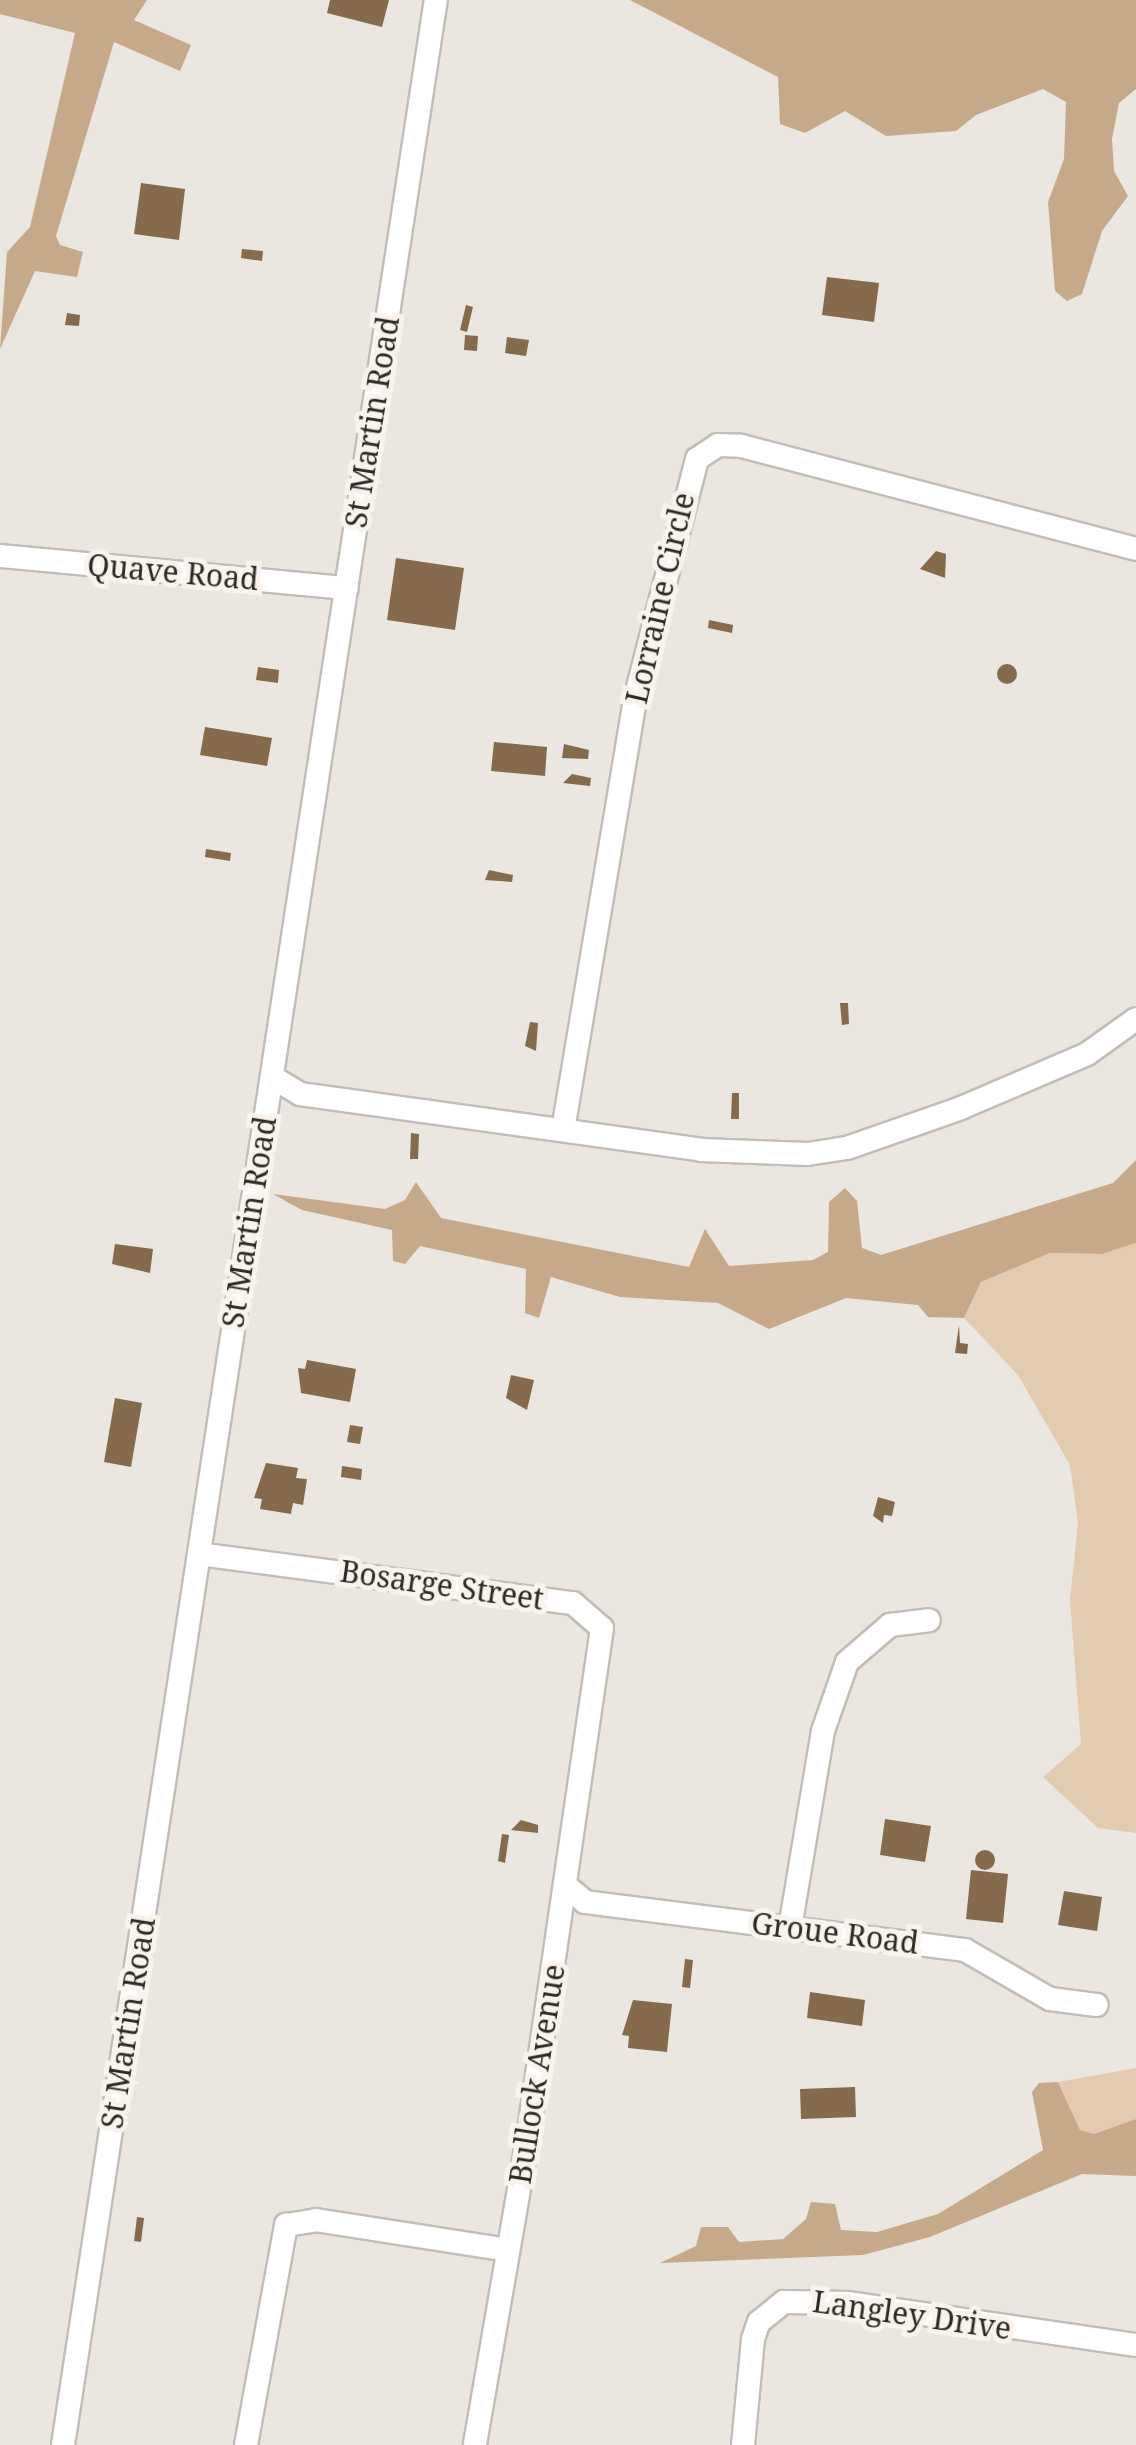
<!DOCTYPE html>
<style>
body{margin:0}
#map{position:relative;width:1136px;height:2445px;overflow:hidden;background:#ebe6df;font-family:"Noto Serif",serif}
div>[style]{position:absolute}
.green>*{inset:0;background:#e3cbaf}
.water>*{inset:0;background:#c6a988}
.building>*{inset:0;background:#856b4c}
.round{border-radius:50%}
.roads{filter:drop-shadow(2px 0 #c2bdb7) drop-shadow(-2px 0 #c2bdb7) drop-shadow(0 2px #c2bdb7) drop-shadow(0 -2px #c2bdb7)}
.street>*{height:22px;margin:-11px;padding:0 11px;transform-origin:11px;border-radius:11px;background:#fff}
span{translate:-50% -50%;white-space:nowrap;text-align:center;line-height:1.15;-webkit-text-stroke:10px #f9f3ed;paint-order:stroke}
.street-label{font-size:30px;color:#2c2a27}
</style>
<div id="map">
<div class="green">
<div style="clip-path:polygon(1136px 1243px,1136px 1833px,1098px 1828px,1043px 1777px,1081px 1744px,1070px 1600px,1078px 1523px,1070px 1465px,1018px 1375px,964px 1318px,981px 1282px,1050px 1253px,1102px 1254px)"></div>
<div style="clip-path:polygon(1136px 2068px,1136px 2119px,1094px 2134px,1080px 2130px,1058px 2082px)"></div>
</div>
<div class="water">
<div style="clip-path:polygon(0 0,147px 0,134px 20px,191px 45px,180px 71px,114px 42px,56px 236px,60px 245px,83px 252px,77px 277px,35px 271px,0 349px,7px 252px,30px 227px,75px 33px,0 14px)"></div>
<div style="clip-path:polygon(630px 0,1136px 0,1136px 89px,1119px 103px,1112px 139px,1114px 171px,1128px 196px,1102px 231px,1082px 294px,1067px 301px,1055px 291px,1048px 202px,1064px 159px,1066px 102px,1043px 89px,976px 115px,956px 131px,886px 136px,845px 111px,805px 133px,780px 124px,778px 77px)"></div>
<div style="clip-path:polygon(1136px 1160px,1136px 1243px,1102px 1254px,1050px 1253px,981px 1282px,964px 1318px,928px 1317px,918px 1305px,846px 1298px,769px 1329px,718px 1303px,620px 1297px,551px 1277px,539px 1318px,525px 1313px,526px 1269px,420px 1246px,405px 1264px,393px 1261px,392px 1230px,302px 1210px,273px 1194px,385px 1209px,405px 1200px,416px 1182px,441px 1218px,689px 1267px,705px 1229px,729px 1266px,813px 1260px,828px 1252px,829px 1202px,845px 1188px,857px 1201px,862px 1248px,881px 1255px,1113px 1183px)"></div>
<div style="clip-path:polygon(1058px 2082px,1080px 2130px,1094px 2134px,1136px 2119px,1136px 2176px,1082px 2174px,930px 2237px,863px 2255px,660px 2263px,696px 2246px,701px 2227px,728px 2227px,739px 2242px,783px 2239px,806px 2219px,811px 2202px,835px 2204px,841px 2230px,877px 2232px,938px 2214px,1043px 2150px,1032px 2092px,1039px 2083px)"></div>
</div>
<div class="building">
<div style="clip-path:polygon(330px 0,389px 0,382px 27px,327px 13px)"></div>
<div style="clip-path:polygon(141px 183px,185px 189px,179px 240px,134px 234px)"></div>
<div style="clip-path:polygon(242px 249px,263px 251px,262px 261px,241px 258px)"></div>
<div style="clip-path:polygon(827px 277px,879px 283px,874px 322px,822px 315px)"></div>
<div style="clip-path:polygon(466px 305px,473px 307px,467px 332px,460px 330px)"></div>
<div style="clip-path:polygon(67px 313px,80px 315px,79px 326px,65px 325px)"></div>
<div style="clip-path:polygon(465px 335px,478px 336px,477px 351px,464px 350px)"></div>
<div style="clip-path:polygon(507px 337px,529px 340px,526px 356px,505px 353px)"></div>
<div style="clip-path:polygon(936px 551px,946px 554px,945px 578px,920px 569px)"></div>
<div style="clip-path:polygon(396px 558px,464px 568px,455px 630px,387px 620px)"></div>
<div style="clip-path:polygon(709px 620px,733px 625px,732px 633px,708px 628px)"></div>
<div class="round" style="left:997px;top:664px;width:20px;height:20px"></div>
<div style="clip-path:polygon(258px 667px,279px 670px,278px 683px,256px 680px)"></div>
<div style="clip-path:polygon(205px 727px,272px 738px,267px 766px,200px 755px)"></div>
<div style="clip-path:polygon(494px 742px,547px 747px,545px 776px,491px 771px)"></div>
<div style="clip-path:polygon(564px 744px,589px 750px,588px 759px,562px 758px)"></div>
<div style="clip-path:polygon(572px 774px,591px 778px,590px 786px,563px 783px)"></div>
<div style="clip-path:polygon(206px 849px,231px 853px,230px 861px,205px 857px)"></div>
<div style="clip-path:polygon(489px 870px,513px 875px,512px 882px,485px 880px)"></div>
<div style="clip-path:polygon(840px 1003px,848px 1003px,849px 1024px,842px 1025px)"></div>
<div style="clip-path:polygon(530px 1022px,538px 1023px,536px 1051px,525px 1046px)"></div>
<div style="clip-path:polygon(732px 1093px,739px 1093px,739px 1119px,731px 1119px)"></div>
<div style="clip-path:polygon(411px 1133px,419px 1134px,418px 1159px,410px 1159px)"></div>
<div style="clip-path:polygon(115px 1244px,153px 1249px,150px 1273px,112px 1264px)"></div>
<div style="clip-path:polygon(959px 1325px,960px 1343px,968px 1344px,967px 1354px,955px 1353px)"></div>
<div style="clip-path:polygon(307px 1360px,356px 1369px,350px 1402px,301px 1393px,298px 1368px,305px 1369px)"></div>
<div style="clip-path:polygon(511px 1375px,534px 1380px,527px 1410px,506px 1398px)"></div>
<div style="clip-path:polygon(115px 1398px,142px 1403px,131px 1467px,104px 1462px)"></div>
<div style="clip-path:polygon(350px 1425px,363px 1427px,360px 1444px,347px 1442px)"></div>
<div style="clip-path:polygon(266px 1463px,298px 1468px,296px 1478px,307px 1479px,303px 1505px,293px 1503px,291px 1514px,260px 1509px,262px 1499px,254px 1498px)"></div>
<div style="clip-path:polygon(342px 1466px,362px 1469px,361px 1480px,341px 1477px)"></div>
<div style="clip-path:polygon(878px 1497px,895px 1502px,892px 1516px,884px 1515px,883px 1523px,873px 1516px)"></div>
<div style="clip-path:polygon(885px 1819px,931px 1826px,925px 1862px,880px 1855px)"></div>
<div style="clip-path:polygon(521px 1820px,538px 1825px,538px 1833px,511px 1830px)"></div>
<div style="clip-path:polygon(502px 1834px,509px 1835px,505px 1863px,498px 1861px)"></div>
<div class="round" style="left:975px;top:1850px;width:20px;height:20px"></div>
<div style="clip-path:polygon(971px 1870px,1008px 1874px,1003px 1923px,966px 1919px)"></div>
<div style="clip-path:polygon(1064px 1891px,1102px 1897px,1097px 1931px,1058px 1925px)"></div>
<div style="clip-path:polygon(685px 1959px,693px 1960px,690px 1988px,682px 1987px)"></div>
<div style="clip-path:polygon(810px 1992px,865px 2000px,862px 2026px,807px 2018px)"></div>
<div style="clip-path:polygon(633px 2000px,672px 2004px,667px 2052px,628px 2048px,629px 2036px,622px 2035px)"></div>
<div style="clip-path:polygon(855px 2087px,856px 2117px,801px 2119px,800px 2089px)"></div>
<div style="clip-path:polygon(137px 2217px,144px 2218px,141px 2242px,134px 2241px)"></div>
</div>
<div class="roads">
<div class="street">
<div style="left:0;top:556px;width:348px;rotate:5.3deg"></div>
<div style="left:272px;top:1077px;width:33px;rotate:31deg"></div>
<div style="left:300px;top:1094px;width:405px;rotate:7.9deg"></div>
<div style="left:701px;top:1150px;width:107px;rotate:2.1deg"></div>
<div style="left:808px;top:1154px;width:39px;rotate:-9deg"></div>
<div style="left:847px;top:1148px;width:121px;rotate:-19.3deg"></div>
<div style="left:961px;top:1108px;width:137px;rotate:-23.2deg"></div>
<div style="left:1087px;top:1054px;width:60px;rotate:-35.5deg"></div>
<div style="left:563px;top:1130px;width:441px;rotate:-80.5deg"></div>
<div style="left:636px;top:695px;width:244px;rotate:-75.5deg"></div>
<div style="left:697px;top:459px;width:25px;rotate:-34deg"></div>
<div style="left:718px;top:445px;width:23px;rotate:2deg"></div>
<div style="left:741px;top:446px;width:408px;rotate:14.6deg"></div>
<div style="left:199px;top:1554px;width:377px;rotate:7.5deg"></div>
<div style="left:573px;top:1603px;width:38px;rotate:41deg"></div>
<div style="left:602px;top:1628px;width:514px;rotate:98.27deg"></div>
<div style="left:528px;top:2137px;width:313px;rotate:99.8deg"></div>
<div style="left:565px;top:1885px;width:26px;rotate:40deg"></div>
<div style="left:585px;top:1902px;width:383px;rotate:7.2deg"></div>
<div style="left:965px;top:1950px;width:98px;rotate:30deg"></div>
<div style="left:1050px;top:1999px;width:47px;rotate:7.3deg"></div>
<div style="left:790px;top:1928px;width:200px;rotate:-80.5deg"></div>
<div style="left:823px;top:1731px;width:73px;rotate:-70.8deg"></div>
<div style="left:847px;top:1662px;width:57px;rotate:-40.7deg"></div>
<div style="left:890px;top:1625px;width:39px;rotate:-7deg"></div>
<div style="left:63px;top:2445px;width:2473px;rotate:-81.33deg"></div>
<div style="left:246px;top:2445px;width:224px;rotate:-79.7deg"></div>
<div style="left:286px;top:2225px;width:30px;rotate:-9deg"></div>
<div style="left:316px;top:2220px;width:194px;rotate:8.9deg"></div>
<div style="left:743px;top:2445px;width:106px;rotate:-84.6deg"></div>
<div style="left:753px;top:2339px;width:18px;rotate:-71deg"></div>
<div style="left:759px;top:2322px;width:32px;rotate:-39deg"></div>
<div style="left:784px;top:2302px;width:64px;rotate:0.9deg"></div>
<div style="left:848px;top:2303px;width:291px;rotate:8.3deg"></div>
</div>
</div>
<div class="street-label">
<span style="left:372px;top:422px;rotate:-81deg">St Martin Road</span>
<span style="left:173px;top:572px;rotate:5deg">Quave Road</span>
<span style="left:660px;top:598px;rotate:-77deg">Lorraine Circle</span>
<span style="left:249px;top:1222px;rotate:-81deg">St Martin Road</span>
<span style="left:442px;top:1585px;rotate:8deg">Bosarge Street</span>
<span style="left:835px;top:1933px;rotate:7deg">Groue Road</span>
<span style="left:128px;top:2023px;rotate:-81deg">St Martin Road</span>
<span style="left:537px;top:2074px;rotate:-81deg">Bullock Avenue</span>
<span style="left:912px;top:2315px;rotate:8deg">Langley Drive</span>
</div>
</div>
